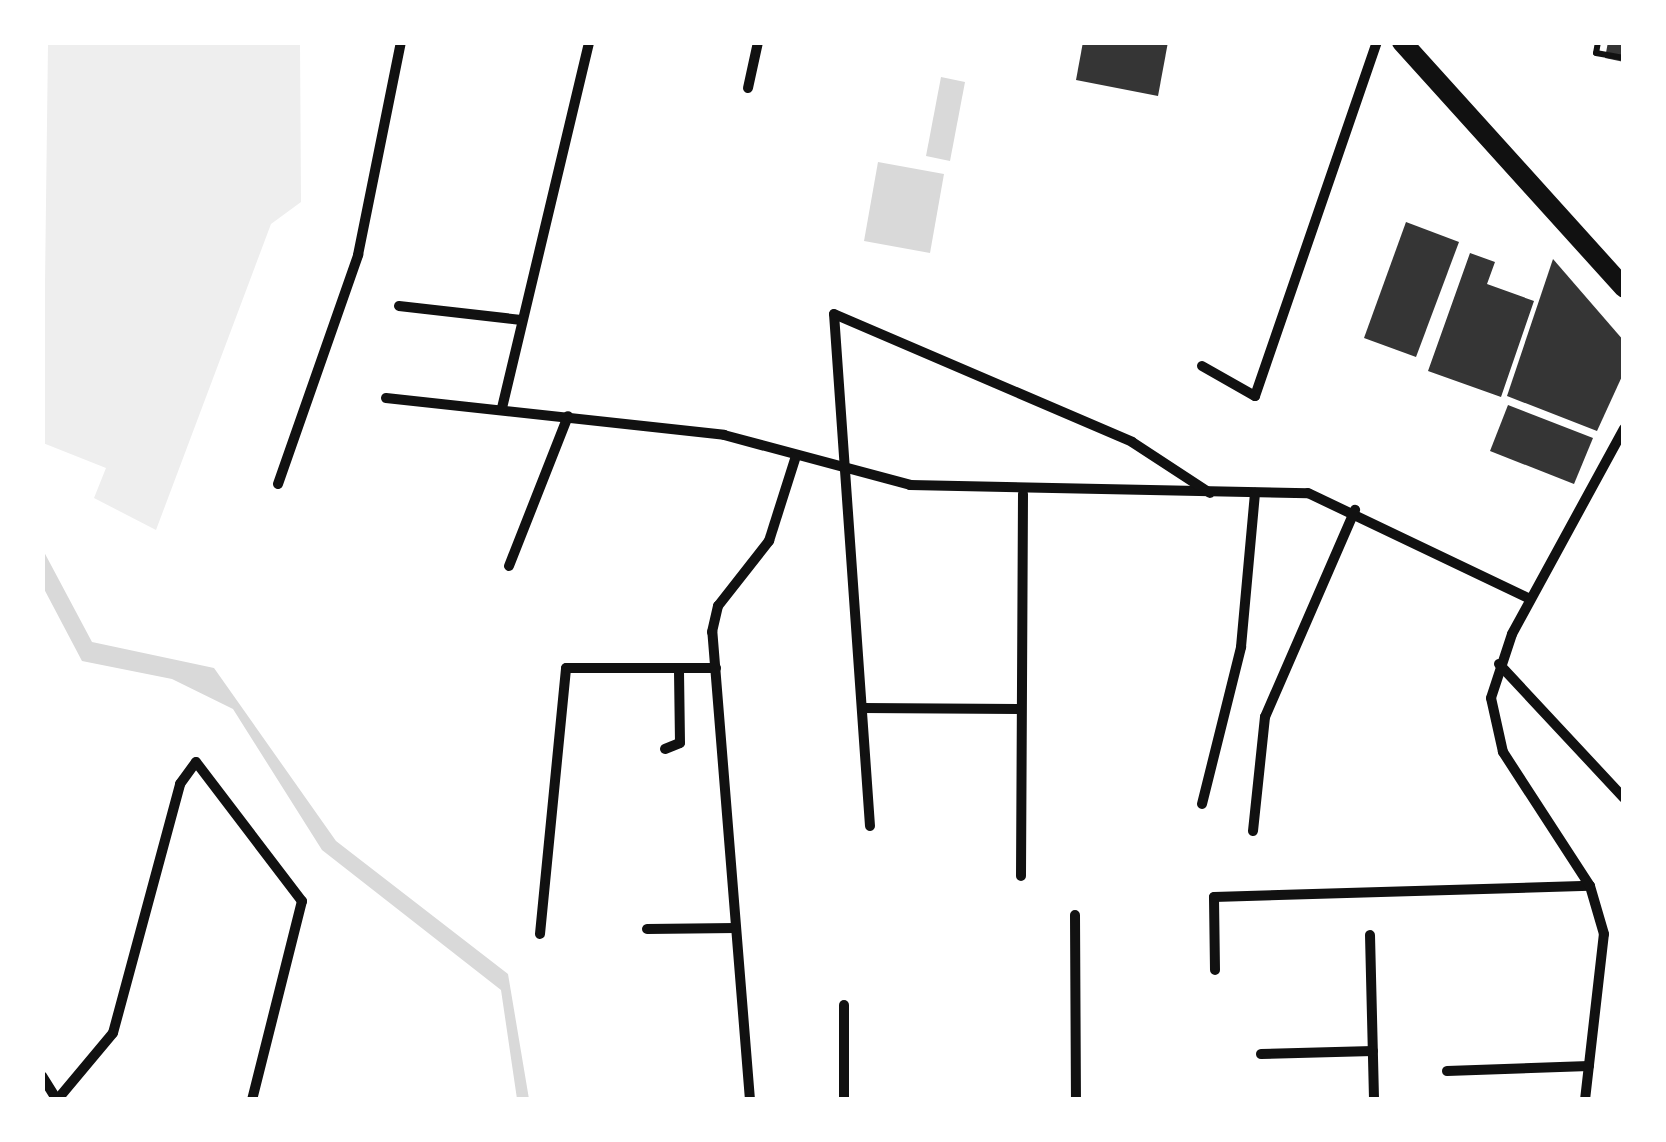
<!DOCTYPE html>
<style>
body{margin:0}
#map{position:relative;width:1666px;height:1142px;overflow:hidden;background:#fff;font-family:"Source Sans 3",sans-serif}
div>[style]{position:absolute}
.green>*{inset:0;background:#eee}
.water>*{inset:0;background:#d9d9d9}
.building>*{inset:0;background:#353535}
.service>*{height:6px;margin:-3px;padding:0 3px;transform-origin:3px;border-radius:3px;background:#111}
.minor>*{height:10px;margin:-5px;padding:0 5px;transform-origin:5px;border-radius:5px;background:#111}
.primary>*{height:20px;margin:-10px;padding:0 10px;transform-origin:10px;border-radius:10px;background:#111}
span{translate:-50% -50%;white-space:nowrap;text-align:center;line-height:1.15;-webkit-text-stroke:8px #fff;paint-order:stroke}
.frame{position:absolute;inset:0;border:45px solid #fff;pointer-events:none}
</style>
<div id="map">
<div class="green">
<div style="clip-path:polygon(48px 43px,300px 43px,301px 202px,271px 224px,156px 530px,94px 498px,106px 468px,43px 443px)"></div>
</div>
<div class="water">
<div style="clip-path:polygon(941px 77px,965px 82px,950px 161px,926px 156px)"></div>
<div style="clip-path:polygon(878px 162px,944px 174px,930px 253px,864px 241px)"></div>
<div style="clip-path:polygon(43px 550px,92px 642px,214px 668px,336px 841px,508px 974px,529px 1099px,517px 1099px,501px 990px,322px 850px,233px 709px,172px 679px,82px 661px,43px 587px)"></div>
</div>
<div class="building">
<div style="clip-path:polygon(1083px 42px,1168px 42px,1158px 96px,1076px 80px)"></div>
<div style="clip-path:polygon(1608px 42px,1624px 42px,1624px 62px,1605px 58px)"></div>
<div style="clip-path:polygon(1406px 222px,1459px 242px,1416px 357px,1364px 338px)"></div>
<div style="clip-path:polygon(1470px 253px,1495px 262px,1487px 284px,1534px 301px,1501px 397px,1428px 371px)"></div>
<div style="clip-path:polygon(1553px 259px,1624px 341px,1624px 372px,1597px 431px,1507px 396px)"></div>
<div style="clip-path:polygon(1508px 405px,1593px 438px,1574px 484px,1490px 451px)"></div>
</div>
<div class="service">
<div style="left:1598px;top:42px;width:11px;rotate:100deg"></div>
<div style="left:1596px;top:53px;width:28px;rotate:10deg"></div>
</div>
<div class="minor">
<div style="left:748px;top:88px;width:47px;rotate:-77.7deg"></div>
<div style="left:399px;top:306px;width:123px;rotate:6.5deg"></div>
<div style="left:1202px;top:366px;width:61px;rotate:29.5deg"></div>
<div style="left:1255px;top:396px;width:374px;rotate:-71deg"></div>
<div style="left:386px;top:398px;width:340px;rotate:6.2deg"></div>
<div style="left:724px;top:435px;width:193px;rotate:15deg"></div>
<div style="left:910px;top:485px;width:398px;rotate:1.2deg"></div>
<div style="left:1308px;top:493px;width:246px;rotate:25.5deg"></div>
<div style="left:502px;top:408px;width:376px;rotate:-76.6deg"></div>
<div style="left:278px;top:484px;width:243px;rotate:-70.7deg"></div>
<div style="left:358px;top:255px;width:217px;rotate:-78.6deg"></div>
<div style="left:509px;top:566px;width:161px;rotate:-68.5deg"></div>
<div style="left:1499px;top:664px;width:183px;rotate:47deg"></div>
<div style="left:862px;top:708px;width:158px;rotate:0.4deg"></div>
<div style="left:665px;top:749px;width:16px;rotate:-22deg"></div>
<div style="left:680px;top:743px;width:75px;rotate:-90.8deg"></div>
<div style="left:1202px;top:804px;width:162px;rotate:-76deg"></div>
<div style="left:1241px;top:647px;width:155px;rotate:-84.8deg"></div>
<div style="left:870px;top:826px;width:513px;rotate:-94.02deg"></div>
<div style="left:834px;top:314px;width:324px;rotate:23.2deg"></div>
<div style="left:1132px;top:442px;width:93px;rotate:33.2deg"></div>
<div style="left:1253px;top:831px;width:115px;rotate:-84deg"></div>
<div style="left:1265px;top:717px;width:226px;rotate:-66.5deg"></div>
<div style="left:1021px;top:876px;width:382px;rotate:-89.7deg"></div>
<div style="left:1075px;top:915px;width:185px;rotate:89.7deg"></div>
<div style="left:647px;top:929px;width:89px;rotate:-0.6deg"></div>
<div style="left:540px;top:934px;width:267px;rotate:-84.4deg"></div>
<div style="left:566px;top:668px;width:150px"></div>
<div style="left:1370px;top:935px;width:165px;rotate:88.6deg"></div>
<div style="left:1215px;top:970px;width:73px;rotate:-90.8deg"></div>
<div style="left:1214px;top:897px;width:376px;rotate:-1.7deg"></div>
<div style="left:844px;top:1005px;width:95px;rotate:90deg"></div>
<div style="left:1261px;top:1054px;width:112px;rotate:-1.5deg"></div>
<div style="left:1447px;top:1071px;width:142px;rotate:-2deg"></div>
<div style="left:42px;top:1076px;width:28px;rotate:58deg"></div>
<div style="left:57px;top:1100px;width:87px;rotate:-50.1deg"></div>
<div style="left:113px;top:1033px;width:258px;rotate:-74.9deg"></div>
<div style="left:180px;top:784px;width:27px;rotate:-54deg"></div>
<div style="left:196px;top:762px;width:175px;rotate:52.7deg"></div>
<div style="left:302px;top:901px;width:205px;rotate:104.1deg"></div>
<div style="left:750px;top:1100px;width:470px;rotate:-94.6deg"></div>
<div style="left:712px;top:632px;width:27px;rotate:-77deg"></div>
<div style="left:718px;top:606px;width:83px;rotate:-51.9deg"></div>
<div style="left:769px;top:541px;width:89px;rotate:-72.4deg"></div>
<div style="left:1585px;top:1100px;width:167px;rotate:-83.5deg"></div>
<div style="left:1604px;top:934px;width:50px;rotate:-106.3deg"></div>
<div style="left:1590px;top:886px;width:160px;rotate:-123deg"></div>
<div style="left:1503px;top:752px;width:55px;rotate:-102.5deg"></div>
<div style="left:1491px;top:698px;width:67px;rotate:-71.8deg"></div>
<div style="left:1512px;top:634px;width:234px;rotate:-61.4deg"></div>
</div>
<div class="primary">
<div style="left:1402px;top:42px;width:331px;rotate:47.9deg"></div>
</div>
<div class="frame"></div>
</div>
